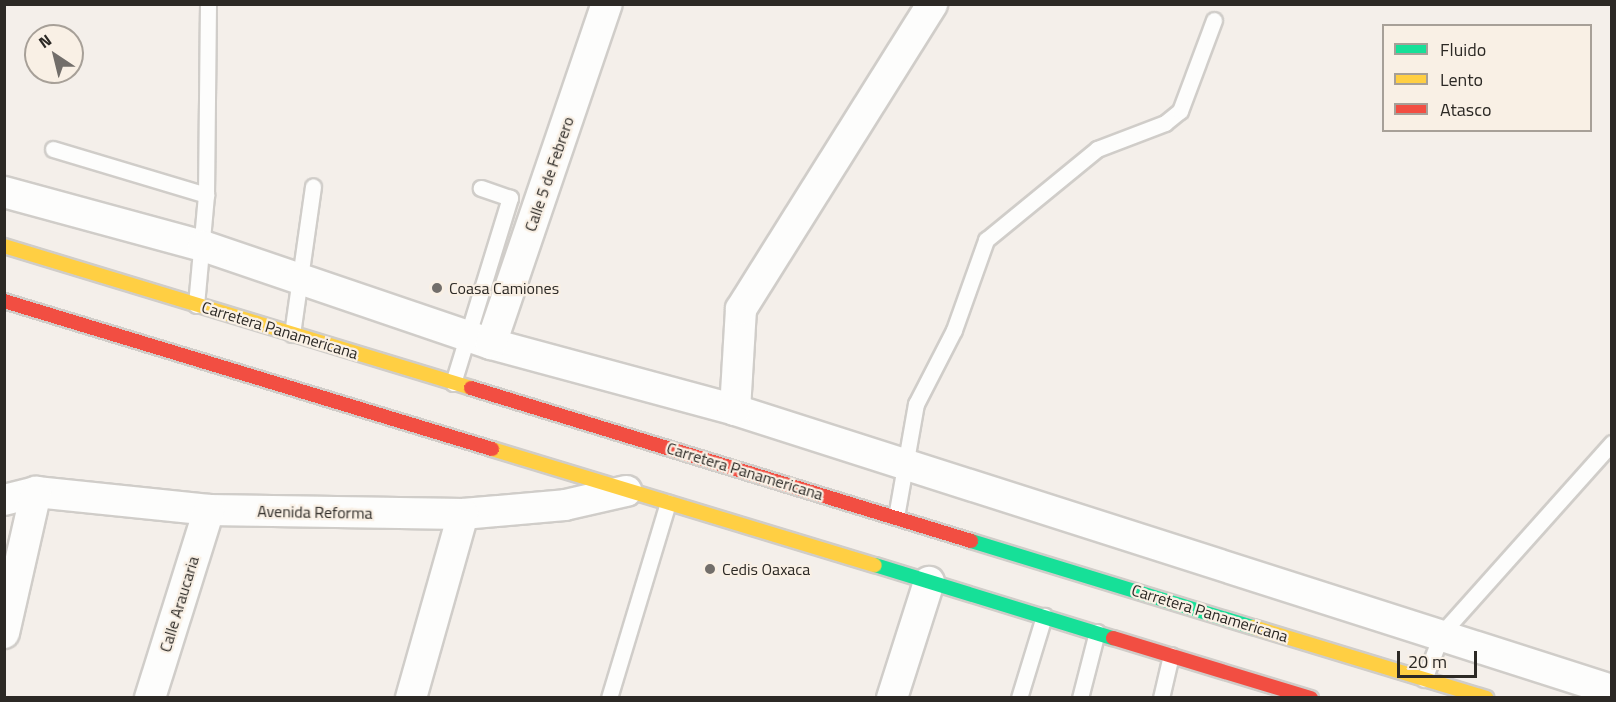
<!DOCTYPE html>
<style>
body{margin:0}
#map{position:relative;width:1616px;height:702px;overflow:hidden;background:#f4efea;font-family:"Titillium Web",sans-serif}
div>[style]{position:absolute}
.roads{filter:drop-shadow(2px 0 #d0cdc9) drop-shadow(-2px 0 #d0cdc9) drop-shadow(0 2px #d0cdc9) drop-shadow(0 -2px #d0cdc9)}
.lane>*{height:15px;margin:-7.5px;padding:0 7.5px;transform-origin:7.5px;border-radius:7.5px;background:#fdfdfc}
.street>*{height:30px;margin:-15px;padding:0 15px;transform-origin:15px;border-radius:15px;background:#fdfdfc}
.fast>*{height:14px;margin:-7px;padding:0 7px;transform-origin:7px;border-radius:7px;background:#16e098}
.slow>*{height:14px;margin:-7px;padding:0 7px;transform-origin:7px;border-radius:7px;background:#ffcf43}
.jam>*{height:14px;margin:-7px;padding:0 7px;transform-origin:7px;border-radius:7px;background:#f24e42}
.dots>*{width:16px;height:16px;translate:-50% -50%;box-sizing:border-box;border:3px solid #f9f0e5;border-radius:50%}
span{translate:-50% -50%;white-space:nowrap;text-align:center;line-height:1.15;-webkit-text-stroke:4.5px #f9f0e5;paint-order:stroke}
.street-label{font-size:16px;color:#2c2925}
.poi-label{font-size:16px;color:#2c2925}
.left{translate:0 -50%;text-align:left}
.frame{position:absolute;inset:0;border:6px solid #2c2925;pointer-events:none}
.legend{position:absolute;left:1382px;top:24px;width:210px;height:108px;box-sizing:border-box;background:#f9f0e5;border:2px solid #a7a098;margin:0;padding:8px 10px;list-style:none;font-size:18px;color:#2c2925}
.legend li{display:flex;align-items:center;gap:12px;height:30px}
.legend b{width:30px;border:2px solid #a7a098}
.north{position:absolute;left:24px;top:24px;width:60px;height:60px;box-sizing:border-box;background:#f9f0e5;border:2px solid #a7a098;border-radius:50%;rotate:325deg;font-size:16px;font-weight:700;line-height:24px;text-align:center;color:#2c2925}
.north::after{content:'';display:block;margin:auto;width:21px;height:27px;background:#726e6a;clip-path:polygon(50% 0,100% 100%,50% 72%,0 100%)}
.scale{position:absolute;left:1397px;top:651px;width:80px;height:27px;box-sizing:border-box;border:3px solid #2c2925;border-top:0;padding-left:8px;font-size:18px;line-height:21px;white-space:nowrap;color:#2c2925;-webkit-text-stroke:4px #f9f0e5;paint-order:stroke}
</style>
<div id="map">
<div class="roads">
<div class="lane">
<div style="left:53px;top:149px;width:160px;rotate:16.7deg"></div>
<div style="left:196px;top:305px;width:110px;rotate:-84.8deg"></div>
<div style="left:206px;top:195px;width:191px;rotate:-89.4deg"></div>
<div style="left:292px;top:334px;width:149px;rotate:-81.9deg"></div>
<div style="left:453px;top:383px;width:194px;rotate:-72.9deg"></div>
<div style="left:510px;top:198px;width:31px;rotate:-161deg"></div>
<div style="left:896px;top:517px;width:115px;rotate:-80deg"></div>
<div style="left:916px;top:404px;width:83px;rotate:-62.8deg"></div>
<div style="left:954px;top:330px;width:96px;rotate:-70.4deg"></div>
<div style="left:986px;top:240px;width:144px;rotate:-39.3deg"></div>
<div style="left:1097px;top:149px;width:73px;rotate:-20.9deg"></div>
<div style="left:1165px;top:123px;width:19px;rotate:-39deg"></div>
<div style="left:1180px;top:111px;width:97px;rotate:-69.5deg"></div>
<div style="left:1424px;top:679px;width:49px;rotate:-68.6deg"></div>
<div style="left:1442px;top:633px;width:255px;rotate:-48.2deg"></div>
<div style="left:609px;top:698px;width:204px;rotate:-73.2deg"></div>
<div style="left:1019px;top:698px;width:86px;rotate:-73deg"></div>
<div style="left:1080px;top:698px;width:68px;rotate:-75.6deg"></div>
<div style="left:1161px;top:698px;width:44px;rotate:-76.9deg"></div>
</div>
<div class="street">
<div style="left:4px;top:192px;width:206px;rotate:15.2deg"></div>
<div style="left:203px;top:246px;width:304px;rotate:18.8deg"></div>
<div style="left:491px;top:344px;width:253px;rotate:15.1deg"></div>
<div style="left:735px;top:410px;width:921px;rotate:17.71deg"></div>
<div style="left:491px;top:344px;width:359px;rotate:-71.2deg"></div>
<div style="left:735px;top:410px;width:101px;rotate:-86.6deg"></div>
<div style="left:741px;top:309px;width:360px;rotate:-57.9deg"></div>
<div style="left:4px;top:500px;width:33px;rotate:-14deg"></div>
<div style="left:36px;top:492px;width:174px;rotate:5.9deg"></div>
<div style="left:209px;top:510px;width:254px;rotate:0.9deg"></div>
<div style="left:463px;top:514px;width:102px;rotate:-5deg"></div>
<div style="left:565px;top:505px;width:63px;rotate:-12.9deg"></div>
<div style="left:4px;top:633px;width:145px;rotate:-77.2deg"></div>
<div style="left:150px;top:698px;width:197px;rotate:-72.6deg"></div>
<div style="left:411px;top:698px;width:191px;rotate:-74.2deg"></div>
<div style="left:892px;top:698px;width:122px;rotate:-72.3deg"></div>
</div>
<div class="fast">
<div style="left:971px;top:541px;width:295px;rotate:17deg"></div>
<div style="left:875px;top:565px;width:249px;rotate:17.1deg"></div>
</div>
<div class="slow">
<div style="left:4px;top:246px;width:488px;rotate:16.9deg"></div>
<div style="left:492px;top:449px;width:400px;rotate:16.9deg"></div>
<div style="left:1253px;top:627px;width:244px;rotate:16.9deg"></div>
</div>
<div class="jam">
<div style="left:4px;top:301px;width:510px;rotate:16.87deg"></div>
<div style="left:471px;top:388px;width:523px;rotate:17.01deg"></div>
<div style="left:1113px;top:638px;width:207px;rotate:16.9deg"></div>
</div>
</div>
<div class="dots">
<div style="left:437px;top:288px;background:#726e6a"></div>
<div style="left:710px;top:569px;background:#726e6a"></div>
</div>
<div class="street-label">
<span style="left:549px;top:174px;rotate:-71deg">Calle 5 de Febrero</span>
<span style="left:280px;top:330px;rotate:17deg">Carretera Panamericana</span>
<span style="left:745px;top:471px;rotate:17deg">Carretera Panamericana</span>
<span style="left:315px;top:512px;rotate:1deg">Avenida Reforma</span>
<span style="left:179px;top:604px;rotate:-73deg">Calle Araucaria</span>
<span style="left:1210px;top:613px;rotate:17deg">Carretera Panamericana</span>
</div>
<div class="poi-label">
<span class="left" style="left:449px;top:288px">Coasa Camiones</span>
<span class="left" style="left:722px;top:569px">Cedis Oaxaca</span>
</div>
<div class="frame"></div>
<ul class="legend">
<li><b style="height:8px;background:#16e098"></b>Fluido</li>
<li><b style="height:8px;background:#ffcf43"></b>Lento</li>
<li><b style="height:8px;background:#f24e42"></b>Atasco</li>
</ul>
<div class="north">N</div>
<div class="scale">20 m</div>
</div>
